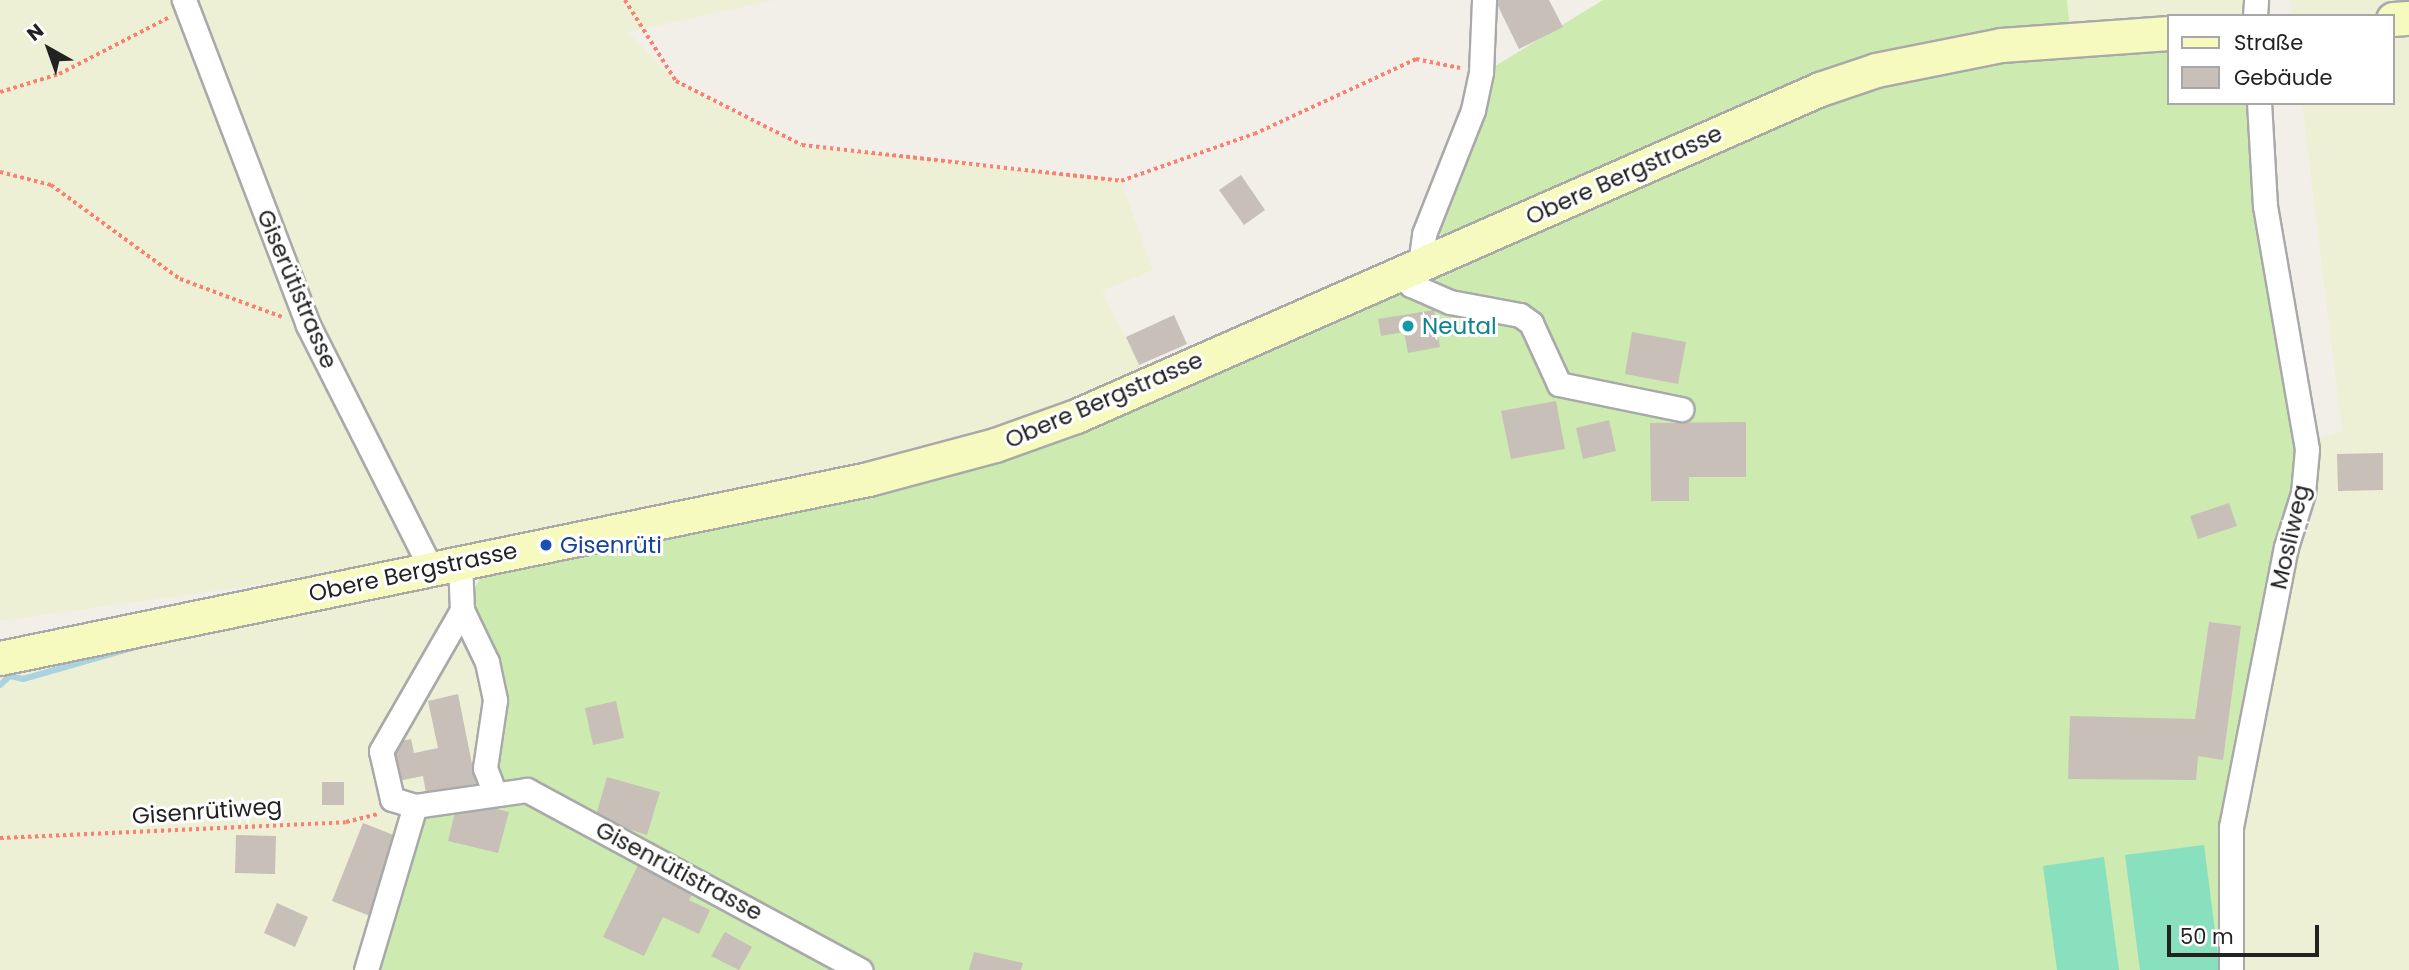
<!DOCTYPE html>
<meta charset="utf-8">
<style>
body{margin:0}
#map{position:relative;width:2409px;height:970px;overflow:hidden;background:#f2efe9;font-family:Poppins,sans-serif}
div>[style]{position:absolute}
.farmland>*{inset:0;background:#eef0d5}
.grass>*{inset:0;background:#cdebb0}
.pitch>*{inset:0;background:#88e0be}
.stream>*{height:6px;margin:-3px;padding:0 3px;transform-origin:3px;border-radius:3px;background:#aad3df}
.building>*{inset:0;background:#c7bfb8}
.path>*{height:3.5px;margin-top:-1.75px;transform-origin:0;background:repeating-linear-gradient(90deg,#fa8072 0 3.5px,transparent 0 7px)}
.roads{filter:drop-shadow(2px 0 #a9a9a9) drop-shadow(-2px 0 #a9a9a9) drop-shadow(0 2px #a9a9a9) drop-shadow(0 -2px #a9a9a9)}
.minor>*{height:23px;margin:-11.5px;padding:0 11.5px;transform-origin:11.5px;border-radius:11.5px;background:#fff}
.secondary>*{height:33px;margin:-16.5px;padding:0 16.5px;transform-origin:16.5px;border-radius:16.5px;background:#f7fabf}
.dots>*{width:19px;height:19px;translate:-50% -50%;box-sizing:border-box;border:4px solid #fff;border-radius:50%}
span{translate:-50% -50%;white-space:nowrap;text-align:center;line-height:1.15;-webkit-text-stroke:6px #fff;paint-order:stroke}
.street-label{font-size:23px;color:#222}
.culture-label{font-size:23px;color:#0d838f}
.left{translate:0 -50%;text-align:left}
.transit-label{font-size:23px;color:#164399}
.legend{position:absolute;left:2167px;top:14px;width:228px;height:91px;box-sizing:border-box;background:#fff;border:2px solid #a7a7a7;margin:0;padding:9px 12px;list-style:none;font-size:21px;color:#222}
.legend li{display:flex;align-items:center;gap:14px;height:35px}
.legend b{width:35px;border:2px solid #a7a7a7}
.north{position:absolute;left:14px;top:14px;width:70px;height:70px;-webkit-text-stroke:5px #fff;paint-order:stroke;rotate:320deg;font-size:19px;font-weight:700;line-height:28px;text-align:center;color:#222}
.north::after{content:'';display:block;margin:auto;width:24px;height:32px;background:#222;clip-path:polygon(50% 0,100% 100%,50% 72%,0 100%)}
.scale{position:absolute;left:2167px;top:925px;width:152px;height:32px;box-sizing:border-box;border:4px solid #222;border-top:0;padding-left:9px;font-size:21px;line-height:24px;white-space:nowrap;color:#222;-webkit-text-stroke:5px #fff;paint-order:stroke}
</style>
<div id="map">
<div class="farmland">
<div style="clip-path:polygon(0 0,775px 0,628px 32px,676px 81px,802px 145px,1121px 181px,1153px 270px,1102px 291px,1149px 383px,868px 479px,440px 553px,427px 547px,409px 564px,0 621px)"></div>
<div style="clip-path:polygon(2067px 0,2256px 0,2255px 16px,2169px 16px,2169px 28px,2070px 28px)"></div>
<div style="clip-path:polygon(2290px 0,2409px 0,2409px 970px,2046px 970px,2026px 529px,2342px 431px,2302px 103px,2393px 103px,2393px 16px,2292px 16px)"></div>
<div style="clip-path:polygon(441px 578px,487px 662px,494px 791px,366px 970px,0 970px,0 645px)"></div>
</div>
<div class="grass">
<div style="clip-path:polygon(1603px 0,2067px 0,2070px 28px,1968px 37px,1443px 237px,1435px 229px,1487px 71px)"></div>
<div style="clip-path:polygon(2169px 40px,2169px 103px,2264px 103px,2307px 449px,2231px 827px,2231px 970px,366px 970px,415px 806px,494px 791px,487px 662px,462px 610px,485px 569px,1076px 416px,1888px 77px)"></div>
</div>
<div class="pitch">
<div style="clip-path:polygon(2204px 845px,2220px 970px,2140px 970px,2125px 855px)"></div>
<div style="clip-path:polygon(2104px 857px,2119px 970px,2057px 970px,2043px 866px)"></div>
</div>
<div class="stream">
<div style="left:0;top:685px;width:13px;rotate:-42deg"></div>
<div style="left:10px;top:676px;width:13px;rotate:13deg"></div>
<div style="left:23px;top:679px;width:125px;rotate:-15.8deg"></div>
</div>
<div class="building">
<div style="clip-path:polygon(1495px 0,1549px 0,1563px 27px,1519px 49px)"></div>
<div style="clip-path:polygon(1241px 175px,1265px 210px,1244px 225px,1219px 190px)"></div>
<div style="clip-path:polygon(1434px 310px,1440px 347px,1408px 353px,1404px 332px,1381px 336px,1378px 319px)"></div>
<div style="clip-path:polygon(1174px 315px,1187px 344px,1139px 365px,1126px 337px)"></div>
<div style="clip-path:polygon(1632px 332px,1686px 342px,1678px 384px,1625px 374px)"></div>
<div style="clip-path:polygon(1556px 401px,1565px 449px,1511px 459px,1501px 411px)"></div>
<div style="clip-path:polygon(1609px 420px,1616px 451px,1583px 459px,1576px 428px)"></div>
<div style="clip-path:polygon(1746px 422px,1746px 477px,1689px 477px,1689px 501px,1651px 501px,1650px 423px)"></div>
<div style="clip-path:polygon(2383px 453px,2383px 490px,2338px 491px,2337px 454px)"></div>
<div style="clip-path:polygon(2229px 503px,2237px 526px,2198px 539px,2190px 516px)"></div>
<div style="clip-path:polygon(2209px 622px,2241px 626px,2223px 760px,2198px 756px,2196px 780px,2068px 779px,2070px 716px,2195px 719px)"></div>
<div style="clip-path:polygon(458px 694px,476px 784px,426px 793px,423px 776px,398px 781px,390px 743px,411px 739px,414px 753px,438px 748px,428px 701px)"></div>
<div style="clip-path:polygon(616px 701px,624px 738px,593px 745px,585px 708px)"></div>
<div style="clip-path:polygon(607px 777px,660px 792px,647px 835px,595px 819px)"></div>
<div style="clip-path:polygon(322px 782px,344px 782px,344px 805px,322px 805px)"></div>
<div style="clip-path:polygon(458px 800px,509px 812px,498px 853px,448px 841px)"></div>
<div style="clip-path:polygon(363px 823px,401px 838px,370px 916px,332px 901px)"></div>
<div style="clip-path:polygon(236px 835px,276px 836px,275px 874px,235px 873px)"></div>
<div style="clip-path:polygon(641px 859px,696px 886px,689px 900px,710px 910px,699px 934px,663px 917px,644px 956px,603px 937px)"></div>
<div style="clip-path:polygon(277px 903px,308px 917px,295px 947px,264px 933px)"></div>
<div style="clip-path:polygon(725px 932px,752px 947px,739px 970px,711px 956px)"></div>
<div style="clip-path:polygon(974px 952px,1023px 963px,1021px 970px,969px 970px)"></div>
</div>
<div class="path">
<div style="left:625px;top:0;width:96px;rotate:57.8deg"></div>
<div style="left:676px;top:81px;width:141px;rotate:26.9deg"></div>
<div style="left:802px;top:145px;width:321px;rotate:6.4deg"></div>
<div style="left:1121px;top:181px;width:141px;rotate:-19.5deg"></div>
<div style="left:1254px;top:134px;width:179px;rotate:-24.8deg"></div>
<div style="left:1416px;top:59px;width:45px;rotate:11.6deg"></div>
<div style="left:0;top:92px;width:62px;rotate:-17deg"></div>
<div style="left:59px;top:74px;width:125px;rotate:-27.2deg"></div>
<div style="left:0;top:172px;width:53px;rotate:14.3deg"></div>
<div style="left:51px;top:185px;width:160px;rotate:36.1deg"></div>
<div style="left:180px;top:279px;width:109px;rotate:20.4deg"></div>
<div style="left:0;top:838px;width:346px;rotate:-2.6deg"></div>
<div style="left:346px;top:822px;width:33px;rotate:-14deg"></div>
</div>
<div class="roads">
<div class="minor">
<div style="left:184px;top:0;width:348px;rotate:69.1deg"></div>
<div style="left:308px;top:325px;width:273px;rotate:63.2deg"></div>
<div style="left:2255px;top:16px;width:16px;rotate:-86deg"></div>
<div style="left:1420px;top:264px;width:30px;rotate:-82deg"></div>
<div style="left:1424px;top:234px;width:133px;rotate:-68.4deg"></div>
<div style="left:1473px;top:110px;width:39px;rotate:-78deg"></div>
<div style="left:1481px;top:72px;width:72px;rotate:-87.6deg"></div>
<div style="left:1399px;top:273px;width:17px;rotate:45deg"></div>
<div style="left:1411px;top:285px;width:43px;rotate:23.6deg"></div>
<div style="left:1450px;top:302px;width:71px;rotate:10.5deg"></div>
<div style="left:1520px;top:315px;width:14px;rotate:36deg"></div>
<div style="left:1531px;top:323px;width:67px;rotate:65.3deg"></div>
<div style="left:1559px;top:384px;width:125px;rotate:11.6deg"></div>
<div style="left:460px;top:563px;width:47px;rotate:87.6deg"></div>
<div style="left:462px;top:610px;width:58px;rotate:64.3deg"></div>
<div style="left:487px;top:662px;width:39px;rotate:78deg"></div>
<div style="left:495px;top:700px;width:69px;rotate:98.4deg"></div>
<div style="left:485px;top:768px;width:25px;rotate:69deg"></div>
<div style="left:415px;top:806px;width:24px;rotate:-163deg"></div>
<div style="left:392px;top:799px;width:49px;rotate:-102.9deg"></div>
<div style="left:381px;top:751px;width:163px;rotate:-60.1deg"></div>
<div style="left:366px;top:970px;width:171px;rotate:-73.4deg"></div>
<div style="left:415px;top:806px;width:113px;rotate:-8.1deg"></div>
<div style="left:527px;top:790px;width:379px;rotate:28.4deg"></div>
<div style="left:2231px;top:970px;width:143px;rotate:-90deg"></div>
<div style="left:2231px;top:827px;width:285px;rotate:-78.9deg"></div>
<div style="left:2286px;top:547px;width:57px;rotate:-72.5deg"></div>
<div style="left:2303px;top:493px;width:44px;rotate:-84.8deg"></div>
<div style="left:2307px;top:449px;width:247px;rotate:-99.8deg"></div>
<div style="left:2265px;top:206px;width:103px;rotate:-93.3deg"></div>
</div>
<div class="secondary">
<div style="left:2393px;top:19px;width:16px;rotate:-4deg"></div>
<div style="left:0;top:658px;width:886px;rotate:-11.65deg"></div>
<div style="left:868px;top:479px;width:131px;rotate:-15deg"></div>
<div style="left:995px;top:445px;width:86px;rotate:-19.7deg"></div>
<div style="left:1076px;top:416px;width:813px;rotate:-23.73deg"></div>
<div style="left:1820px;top:89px;width:59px;rotate:-18.7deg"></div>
<div style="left:1876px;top:70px;width:127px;rotate:-11.3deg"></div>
<div style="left:2001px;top:45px;width:168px;rotate:-4.1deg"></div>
</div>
</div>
<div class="dots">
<div style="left:1408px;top:326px;background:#0f9aa8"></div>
<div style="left:546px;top:545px;background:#1a4fb4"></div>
</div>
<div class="street-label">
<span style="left:1624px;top:175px;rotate:-24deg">Obere Bergstrasse</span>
<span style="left:297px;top:289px;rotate:67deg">Giserütistrasse</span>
<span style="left:1104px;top:400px;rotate:-23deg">Obere Bergstrasse</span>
<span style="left:2290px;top:537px;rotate:-77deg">Mosliweg</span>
<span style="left:413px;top:572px;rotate:-12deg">Obere Bergstrasse</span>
<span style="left:207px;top:811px;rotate:-4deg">Gisenrütiweg</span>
<span style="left:679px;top:871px;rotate:28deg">Gisenrütistrasse</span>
</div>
<div class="culture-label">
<span class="left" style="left:1422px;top:326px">Neutal</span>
</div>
<div class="transit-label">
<span class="left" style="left:560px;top:545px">Gisenrüti</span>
</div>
<ul class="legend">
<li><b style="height:9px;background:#f7fabf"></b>Straße</li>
<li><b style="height:19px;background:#c7bfb8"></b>Gebäude</li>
</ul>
<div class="north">N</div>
<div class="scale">50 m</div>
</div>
